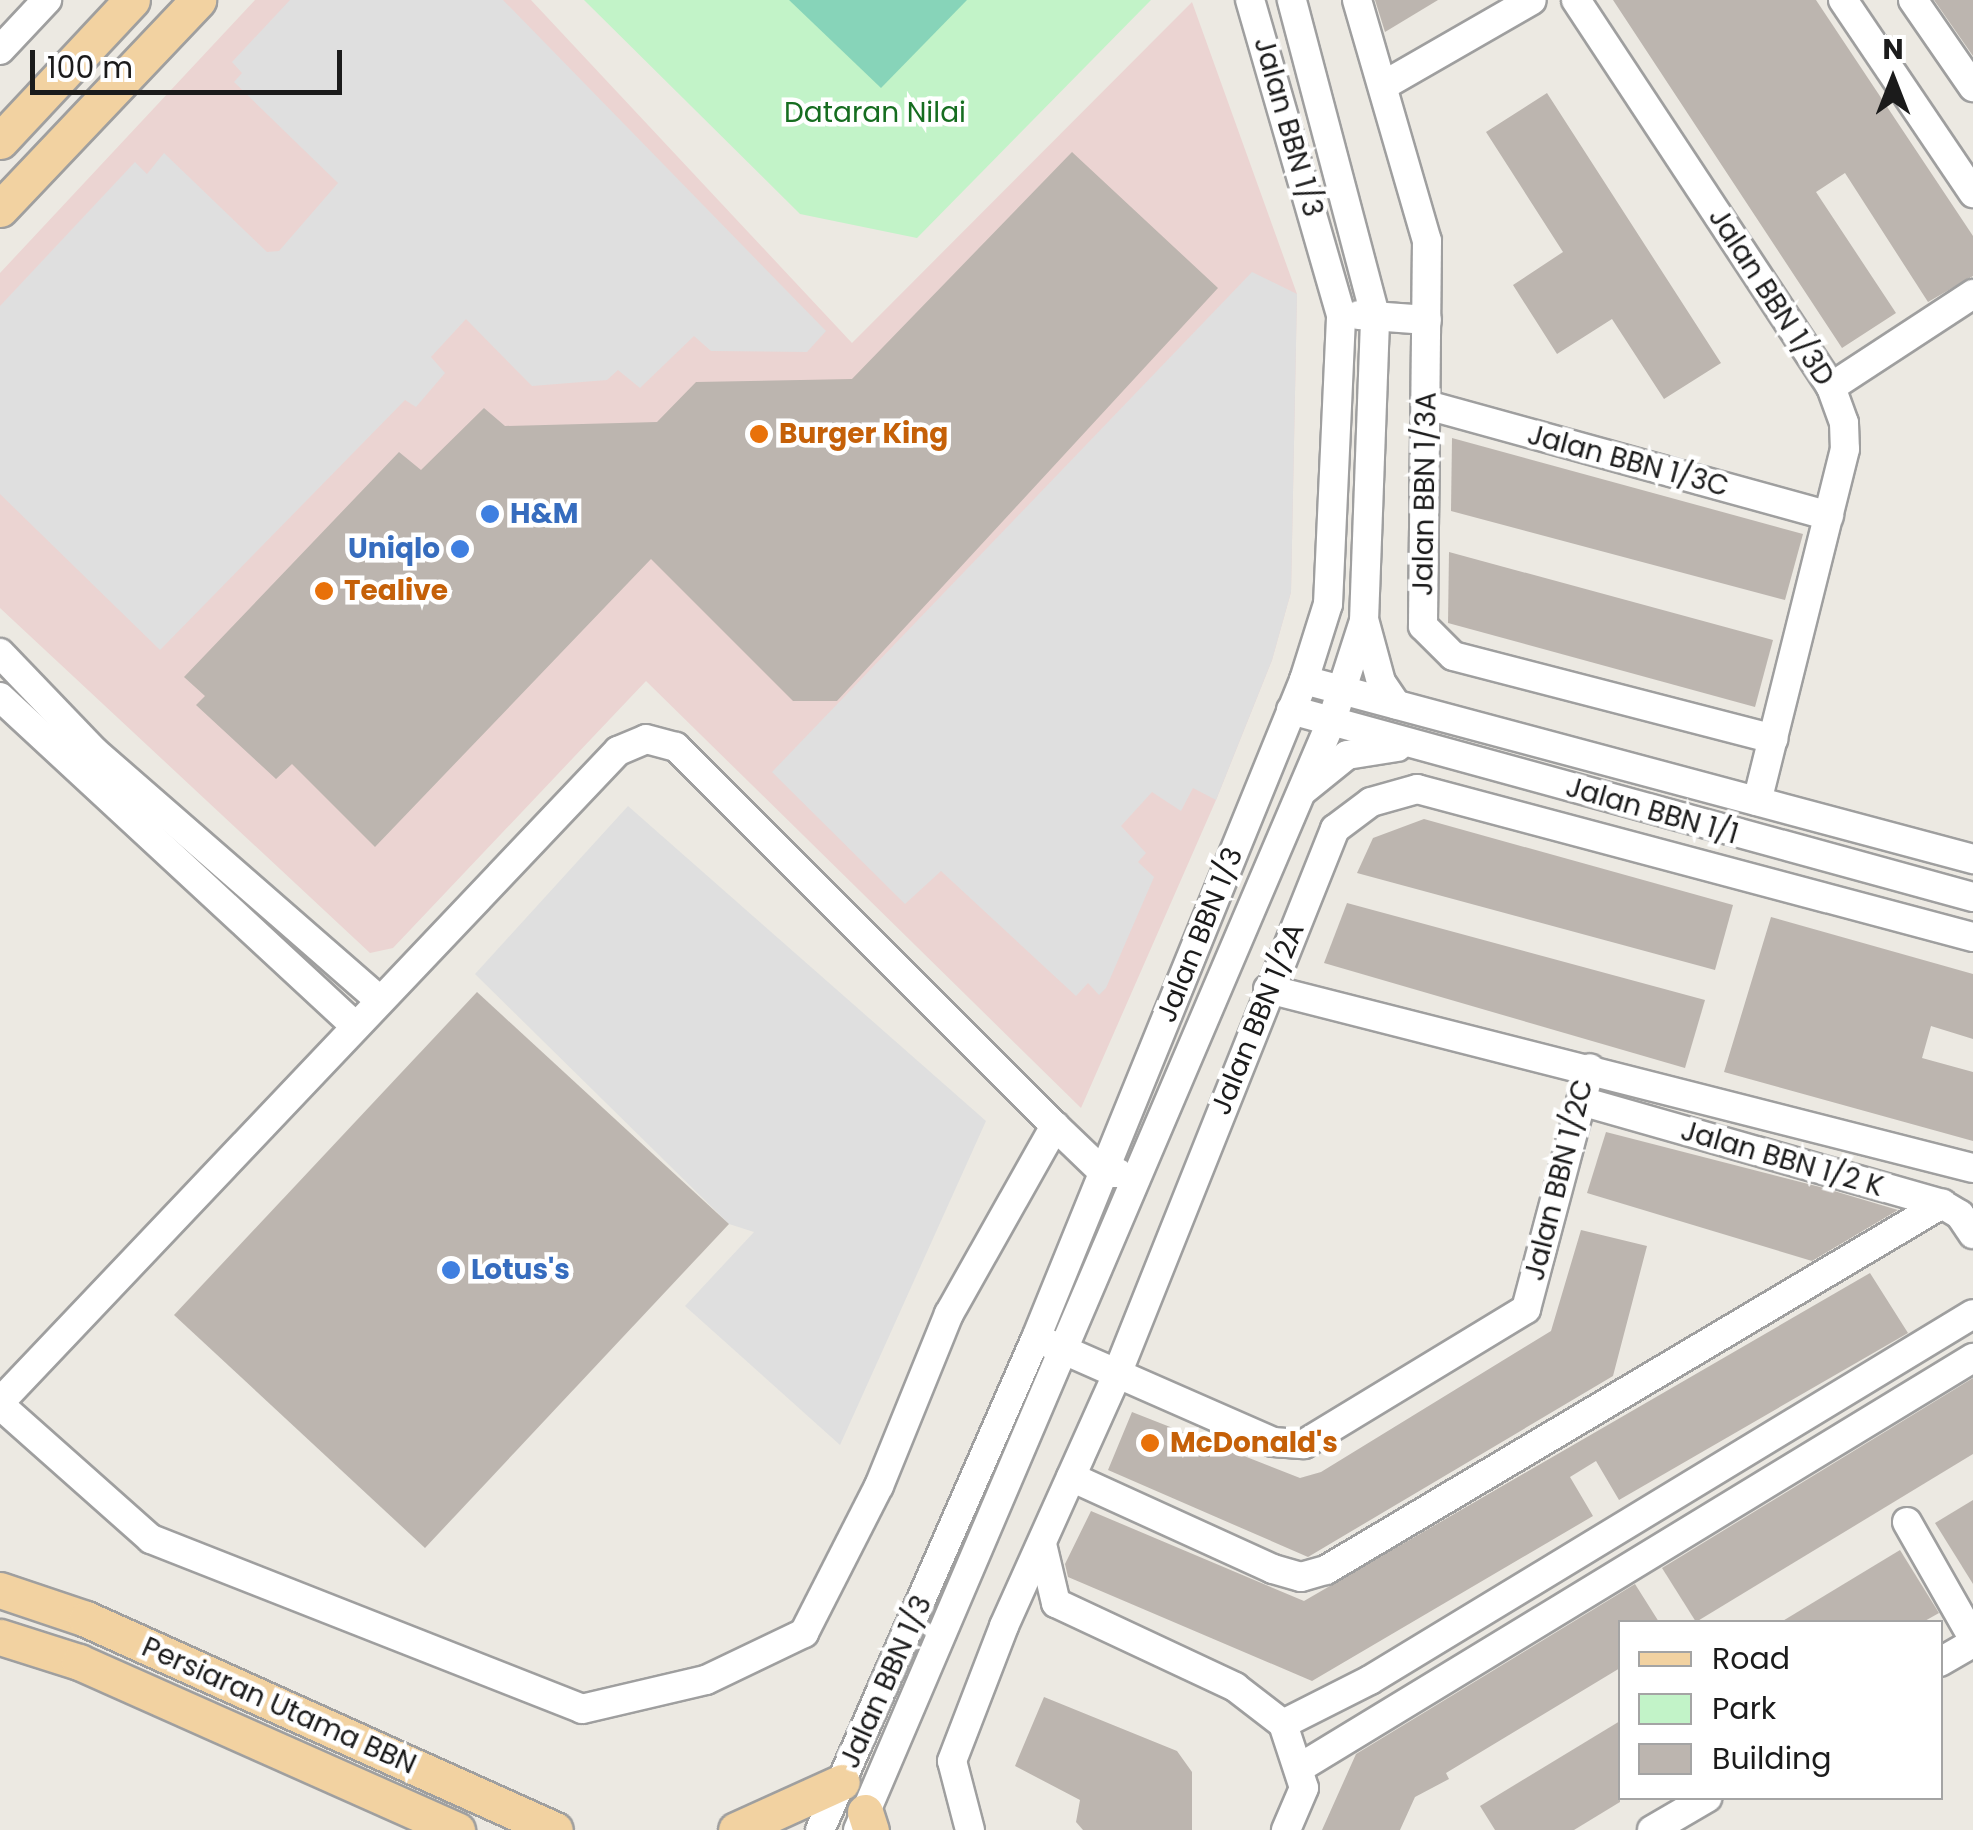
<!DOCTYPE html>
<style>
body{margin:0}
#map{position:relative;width:1973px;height:1830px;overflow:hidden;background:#ece9e2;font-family:Poppins,sans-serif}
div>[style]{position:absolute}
.commercial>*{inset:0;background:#ebd4d2}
.park>*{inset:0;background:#c2f3c8}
.pitch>*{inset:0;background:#87d4b9}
.parking>*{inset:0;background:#dfdfdf}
.building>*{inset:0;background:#bcb5af}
.roads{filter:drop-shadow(2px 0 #9f9f9f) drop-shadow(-2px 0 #9f9f9f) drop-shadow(0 2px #9f9f9f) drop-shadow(0 -2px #9f9f9f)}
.minor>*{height:28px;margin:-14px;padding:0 14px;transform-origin:14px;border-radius:14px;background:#fff}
.major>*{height:35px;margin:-17.5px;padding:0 17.5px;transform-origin:17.5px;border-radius:17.5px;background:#f2d2a1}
.dots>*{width:28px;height:28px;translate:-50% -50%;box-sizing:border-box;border:5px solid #fff;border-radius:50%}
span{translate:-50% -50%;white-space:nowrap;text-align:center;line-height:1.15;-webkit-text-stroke:9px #fff;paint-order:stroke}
.park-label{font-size:28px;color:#166d20}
.street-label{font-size:28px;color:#1b1b1b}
.food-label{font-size:28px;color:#c56008;font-weight:700}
.left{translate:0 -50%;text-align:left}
.shop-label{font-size:28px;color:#366cbe;font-weight:700}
.right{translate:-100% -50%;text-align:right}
.legend{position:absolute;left:1618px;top:1620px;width:325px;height:180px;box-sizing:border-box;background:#fff;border:2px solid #a4a4a4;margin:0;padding:12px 18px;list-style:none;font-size:30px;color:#1b1b1b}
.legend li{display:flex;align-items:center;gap:20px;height:50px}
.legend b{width:50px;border:2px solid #a4a4a4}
.north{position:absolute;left:1843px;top:30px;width:100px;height:100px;-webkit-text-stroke:8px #fff;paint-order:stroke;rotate:0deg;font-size:28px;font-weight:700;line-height:40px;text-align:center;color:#1b1b1b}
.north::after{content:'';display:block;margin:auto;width:35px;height:45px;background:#1b1b1b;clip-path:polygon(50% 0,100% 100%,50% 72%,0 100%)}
.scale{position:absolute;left:30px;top:50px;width:312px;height:45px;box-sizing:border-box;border:5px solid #1b1b1b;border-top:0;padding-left:12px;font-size:30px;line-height:35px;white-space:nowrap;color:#1b1b1b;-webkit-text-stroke:8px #fff;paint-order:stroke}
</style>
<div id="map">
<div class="commercial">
<div style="clip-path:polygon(255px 0,531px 0,852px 343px,1192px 2px,1297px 294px,1291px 592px,1272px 660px,1216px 800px,1081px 1108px,646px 681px,393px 948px,370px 953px,0 608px,0 273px)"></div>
</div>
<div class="park">
<div style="clip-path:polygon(584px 0,1151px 0,917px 238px,800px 214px)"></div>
</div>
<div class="pitch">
<div style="clip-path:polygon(789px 0,967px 0,881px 88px)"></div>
</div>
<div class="parking">
<div style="clip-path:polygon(290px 0,503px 0,826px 331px,807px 352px,711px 351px,694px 336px,640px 388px,618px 370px,607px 380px,532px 386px,466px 319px,431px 357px,445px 373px,416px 407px,405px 400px,160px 650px,0 494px,0 306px,135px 162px,147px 174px,164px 153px,267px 252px,279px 251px,338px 183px,234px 82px,242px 73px,232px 62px)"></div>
<div style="clip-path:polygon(1252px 272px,1297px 294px,1291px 592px,1272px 660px,1216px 800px,1193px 788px,1181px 811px,1152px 792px,1121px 826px,1146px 853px,1138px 862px,1154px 877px,1106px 988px,1099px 995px,1088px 983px,1076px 996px,941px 871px,905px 904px,772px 772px)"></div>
<div style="clip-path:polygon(628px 806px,986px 1121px,840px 1445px,685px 1306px,754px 1232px,729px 1224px,475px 974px)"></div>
</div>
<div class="building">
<div style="clip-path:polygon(1375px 0,1438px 0,1385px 32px)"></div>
<div style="clip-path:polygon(1613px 0,1816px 0,1973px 236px,1973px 276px,1928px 302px,1845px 173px,1816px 192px,1896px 313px,1842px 348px)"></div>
<div style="clip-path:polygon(1934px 0,1973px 0,1973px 56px)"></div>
<div style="clip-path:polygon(1547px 93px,1721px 363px,1664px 399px,1612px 319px,1557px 354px,1513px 285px,1563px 252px,1486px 132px)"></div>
<div style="clip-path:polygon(1072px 152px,1218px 288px,837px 701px,793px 701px,651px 559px,375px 847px,292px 764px,276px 779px,196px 705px,205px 696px,184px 677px,399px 452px,421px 470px,484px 408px,505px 426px,657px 422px,696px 382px,852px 379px)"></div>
<div style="clip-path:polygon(1452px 438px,1803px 534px,1785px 600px,1451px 511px)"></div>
<div style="clip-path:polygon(1449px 552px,1773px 640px,1755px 707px,1448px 623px)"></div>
<div style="clip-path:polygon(1424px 819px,1733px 905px,1715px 970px,1357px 873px,1373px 838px)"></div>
<div style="clip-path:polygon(1347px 903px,1705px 1000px,1685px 1068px,1324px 963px)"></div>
<div style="clip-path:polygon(1771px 917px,1973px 974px,1973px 1039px,1931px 1026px,1922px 1058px,1973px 1072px,1973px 1141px,1724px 1072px)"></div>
<div style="clip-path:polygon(477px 992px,729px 1224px,425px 1548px,174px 1315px)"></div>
<div style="clip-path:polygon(1606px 1132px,1824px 1188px,1898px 1210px,1812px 1261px,1587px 1193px)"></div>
<div style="clip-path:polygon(1581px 1230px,1647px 1246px,1613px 1376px,1308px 1557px,1108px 1470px,1132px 1412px,1300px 1478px,1321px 1472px,1551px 1331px)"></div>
<div style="clip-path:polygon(1870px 1273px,1908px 1333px,1619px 1500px,1596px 1461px,1570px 1477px,1593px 1516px,1312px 1681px,1068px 1577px,1065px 1564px,1091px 1511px,1304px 1601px)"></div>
<div style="clip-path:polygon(1973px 1378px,1973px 1454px,1696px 1622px,1662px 1568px)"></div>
<div style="clip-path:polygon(1973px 1500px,1973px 1584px,1935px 1523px)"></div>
<div style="clip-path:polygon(1900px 1550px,1939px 1613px,1923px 1622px,1781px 1622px)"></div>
<div style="clip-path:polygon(1635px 1584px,1659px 1622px,1620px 1622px,1620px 1668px,1446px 1773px,1449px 1779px,1415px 1797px,1400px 1830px,1322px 1830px,1356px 1754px)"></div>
<div style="clip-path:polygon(1044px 1697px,1177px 1751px,1192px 1772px,1192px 1830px,1083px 1830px,1076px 1822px,1080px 1800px,1015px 1766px)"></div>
<div style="clip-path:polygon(1620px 1721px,1620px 1802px,1574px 1830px,1495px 1830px,1480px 1806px)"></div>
</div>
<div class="roads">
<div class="minor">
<div style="left:1357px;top:0;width:251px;rotate:73.8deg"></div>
<div style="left:1427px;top:241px;width:385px;rotate:90.6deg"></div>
<div style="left:1423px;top:626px;width:42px;rotate:45deg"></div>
<div style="left:1453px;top:656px;width:331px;rotate:14.5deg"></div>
<div style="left:1576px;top:0;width:463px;rotate:56.6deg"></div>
<div style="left:1831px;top:387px;width:38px;rotate:70deg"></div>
<div style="left:1844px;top:423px;width:26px;rotate:88deg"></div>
<div style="left:1845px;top:449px;width:363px;rotate:104deg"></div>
<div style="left:1843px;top:0;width:233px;rotate:56deg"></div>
<div style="left:1913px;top:0;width:106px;rotate:55.4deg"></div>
<div style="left:0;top:50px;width:69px;rotate:-46.8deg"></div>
<div style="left:1386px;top:84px;width:168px;rotate:-29.9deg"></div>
<div style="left:1359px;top:315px;width:68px;rotate:4.2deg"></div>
<div style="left:1831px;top:387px;width:170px;rotate:-33.2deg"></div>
<div style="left:1427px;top:405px;width:417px;rotate:15.4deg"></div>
<div style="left:1365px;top:623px;width:61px;rotate:74.8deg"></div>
<div style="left:1381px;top:682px;width:27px;rotate:56deg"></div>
<div style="left:0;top:653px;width:136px;rotate:46.2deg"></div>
<div style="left:94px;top:751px;width:377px;rotate:41.1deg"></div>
<div style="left:1304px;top:680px;width:693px;rotate:14.98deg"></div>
<div style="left:0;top:697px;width:483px;rotate:42.8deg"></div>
<div style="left:1291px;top:710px;width:707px;rotate:15.33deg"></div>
<div style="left:1304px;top:790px;width:55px;rotate:-39.1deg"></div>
<div style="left:1347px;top:755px;width:51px;rotate:-9.1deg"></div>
<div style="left:1268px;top:989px;width:727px;rotate:14.25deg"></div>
<div style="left:1581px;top:1101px;width:375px;rotate:15.9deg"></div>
<div style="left:1942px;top:1204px;width:21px;rotate:31deg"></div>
<div style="left:1960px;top:1215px;width:23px;rotate:56deg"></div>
<div style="left:1050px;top:1344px;width:244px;rotate:23.7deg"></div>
<div style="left:1273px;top:1442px;width:31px;rotate:4deg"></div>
<div style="left:1304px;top:1444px;width:260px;rotate:-31.3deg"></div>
<div style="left:1526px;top:1309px;width:249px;rotate:-75.1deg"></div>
<div style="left:0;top:1402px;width:898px;rotate:-46.49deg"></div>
<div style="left:618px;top:751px;width:30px;rotate:-23deg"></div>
<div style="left:646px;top:739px;width:31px;rotate:15deg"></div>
<div style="left:676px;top:747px;width:536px;rotate:45deg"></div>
<div style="left:1055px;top:1126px;width:68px;rotate:43.8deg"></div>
<div style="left:1104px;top:1173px;width:14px"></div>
<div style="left:0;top:1405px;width:202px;rotate:41.6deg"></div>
<div style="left:151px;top:1539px;width:463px;rotate:21.5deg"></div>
<div style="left:582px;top:1709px;width:127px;rotate:-13.2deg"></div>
<div style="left:706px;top:1680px;width:109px;rotate:-25.6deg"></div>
<div style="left:804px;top:1633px;width:165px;rotate:-63deg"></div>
<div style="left:879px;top:1486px;width:186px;rotate:-67.9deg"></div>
<div style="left:949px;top:1314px;width:216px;rotate:-60.6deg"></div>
<div style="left:1071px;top:1477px;width:222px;rotate:24.5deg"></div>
<div style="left:1273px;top:1569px;width:29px;rotate:16deg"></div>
<div style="left:1301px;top:1577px;width:26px;rotate:-16deg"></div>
<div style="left:1326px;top:1570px;width:717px;rotate:-30.72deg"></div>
<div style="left:1907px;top:1522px;width:133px;rotate:60.4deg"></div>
<div style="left:1042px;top:1544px;width:61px;rotate:76.7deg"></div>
<div style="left:1056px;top:1603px;width:198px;rotate:25.1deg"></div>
<div style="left:1235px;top:1687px;width:61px;rotate:37.6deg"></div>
<div style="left:1283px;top:1724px;width:67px;rotate:71.8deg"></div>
<div style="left:1304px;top:1788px;width:46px;rotate:113.2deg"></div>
<div style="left:1940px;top:1662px;width:38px;rotate:-30deg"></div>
<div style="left:1283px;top:1724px;width:97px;rotate:-26.8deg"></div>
<div style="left:1370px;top:1680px;width:705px;rotate:-31.26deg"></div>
<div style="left:1301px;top:1767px;width:787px;rotate:-31.33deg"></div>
<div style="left:820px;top:1830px;width:537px;rotate:-66.3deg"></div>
<div style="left:1036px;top:1338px;width:710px;rotate:-67.84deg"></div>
<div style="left:1304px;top:680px;width:80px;rotate:-72.5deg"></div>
<div style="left:1328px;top:604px;width:289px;rotate:-87.4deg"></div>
<div style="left:1341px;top:315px;width:328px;rotate:-106.1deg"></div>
<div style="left:858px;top:1830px;width:1207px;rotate:-66.88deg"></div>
<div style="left:1332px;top:720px;width:104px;rotate:-72.1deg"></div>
<div style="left:1364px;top:621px;width:306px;rotate:-87.9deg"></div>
<div style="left:1375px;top:315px;width:326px;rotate:-104.8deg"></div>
<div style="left:970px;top:1830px;width:71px;rotate:-104.6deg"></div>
<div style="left:952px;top:1761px;width:145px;rotate:-68.9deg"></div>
<div style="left:1004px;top:1626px;width:276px;rotate:-65.8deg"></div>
<div style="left:1117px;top:1374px;width:587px;rotate:-68.2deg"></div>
<div style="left:1335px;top:829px;width:45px;rotate:-36.9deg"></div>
<div style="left:1371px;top:802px;width:48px;rotate:-15.8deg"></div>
<div style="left:1417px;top:789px;width:575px;rotate:14.91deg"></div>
<div style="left:1652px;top:1830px;width:64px;rotate:-30.2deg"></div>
</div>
<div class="major">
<div style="left:0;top:141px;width:193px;rotate:-46.9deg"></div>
<div style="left:0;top:209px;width:288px;rotate:-46.5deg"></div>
<div style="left:0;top:1590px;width:91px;rotate:18.6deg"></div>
<div style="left:86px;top:1619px;width:514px;rotate:24.22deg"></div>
<div style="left:0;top:1637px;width:83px;rotate:17.6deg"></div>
<div style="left:79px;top:1662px;width:414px;rotate:24deg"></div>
<div style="left:865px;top:1812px;width:19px;rotate:72deg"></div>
<div style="left:736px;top:1830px;width:116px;rotate:-24.4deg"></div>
</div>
</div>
<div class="dots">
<div style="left:759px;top:434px;background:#e8710a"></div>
<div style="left:490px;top:514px;background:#3f7fe0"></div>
<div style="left:460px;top:549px;background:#3f7fe0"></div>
<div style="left:324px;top:591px;background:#e8710a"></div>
<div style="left:451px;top:1270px;background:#3f7fe0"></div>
<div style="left:1150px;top:1443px;background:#e8710a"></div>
</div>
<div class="park-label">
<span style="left:875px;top:113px">Dataran Nilai</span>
</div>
<div class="street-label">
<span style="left:1288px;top:127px;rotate:74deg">Jalan BBN 1/3</span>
<span style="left:1771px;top:297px;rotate:57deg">Jalan BBN 1/3D</span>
<span style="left:1628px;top:461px;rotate:15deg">Jalan BBN 1/3C</span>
<span style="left:1425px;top:494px;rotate:-89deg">Jalan BBN 1/3A</span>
<span style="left:1652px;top:811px;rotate:16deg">Jalan BBN 1/1</span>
<span style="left:1200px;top:935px;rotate:-68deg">Jalan BBN 1/3</span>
<span style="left:1258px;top:1019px;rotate:-68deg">Jalan BBN 1/2A</span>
<span style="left:1782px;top:1159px;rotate:16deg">Jalan BBN 1/2 K</span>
<span style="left:1559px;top:1180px;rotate:-76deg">Jalan BBN 1/2C</span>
<span style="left:886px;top:1682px;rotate:-66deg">Jalan BBN 1/3</span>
<span style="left:279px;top:1706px;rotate:24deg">Persiaran Utama BBN</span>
</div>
<div class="food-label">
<span class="left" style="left:779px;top:434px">Burger King</span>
<span class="left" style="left:344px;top:591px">Tealive</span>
<span class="left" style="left:1170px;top:1443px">McDonald's</span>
</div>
<div class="shop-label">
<span class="left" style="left:510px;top:514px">H&amp;M</span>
<span class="right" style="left:440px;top:549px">Uniqlo</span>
<span class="left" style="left:471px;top:1270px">Lotus's</span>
</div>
<ul class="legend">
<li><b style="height:12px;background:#f2d2a1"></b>Road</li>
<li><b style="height:28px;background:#c2f3c8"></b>Park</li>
<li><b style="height:28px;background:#bcb5af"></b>Building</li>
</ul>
<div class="north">N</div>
<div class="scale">100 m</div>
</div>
